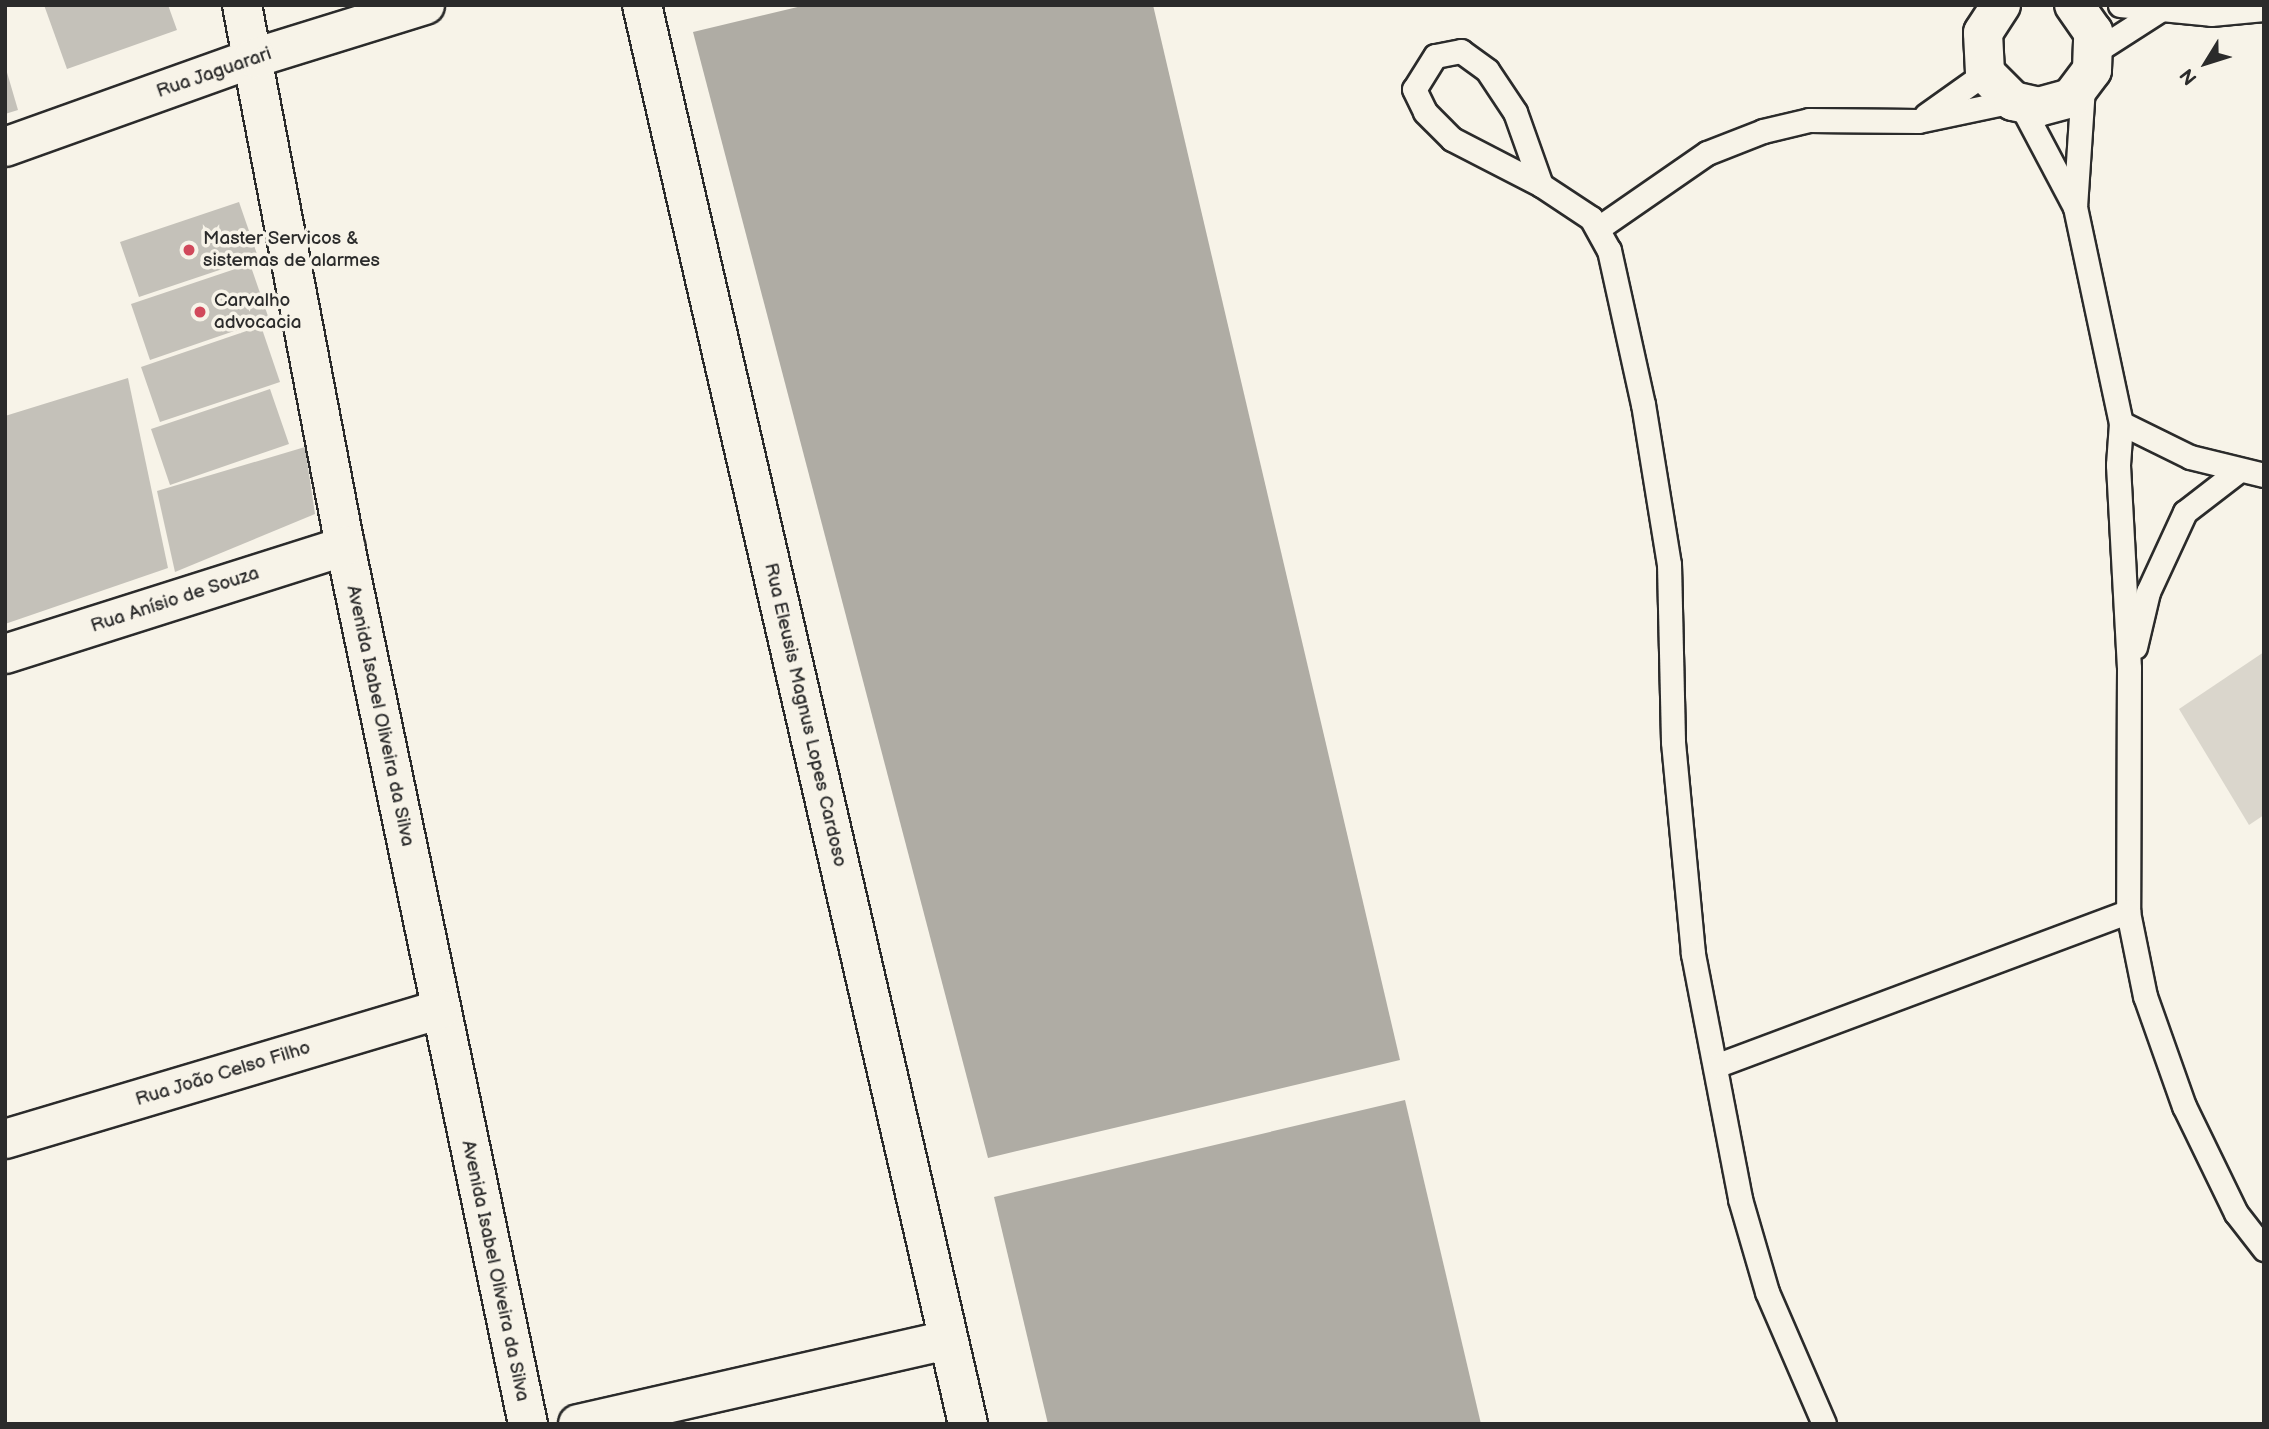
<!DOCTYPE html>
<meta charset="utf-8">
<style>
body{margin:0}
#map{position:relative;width:2269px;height:1429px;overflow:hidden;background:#f7f3e8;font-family:"Balsamiq Sans",sans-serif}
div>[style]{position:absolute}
.green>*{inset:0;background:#dad6cc}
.water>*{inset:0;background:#afaca4}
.building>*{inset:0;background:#c4c1b9}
.roads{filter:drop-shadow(2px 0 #2b2b2b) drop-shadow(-2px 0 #2b2b2b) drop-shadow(0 2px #2b2b2b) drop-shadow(0 -2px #2b2b2b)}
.lane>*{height:23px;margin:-11.5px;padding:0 11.5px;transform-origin:11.5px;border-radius:11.5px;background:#f7f3e8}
.street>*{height:38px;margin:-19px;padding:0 19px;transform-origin:19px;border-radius:19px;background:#f7f3e8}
.secondary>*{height:38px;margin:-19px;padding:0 19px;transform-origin:19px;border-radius:19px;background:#f7f3e8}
.dots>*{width:19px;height:19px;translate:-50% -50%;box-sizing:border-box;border:4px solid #f7f3e8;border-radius:50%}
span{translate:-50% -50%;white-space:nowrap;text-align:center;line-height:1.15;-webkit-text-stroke:7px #f7f3e8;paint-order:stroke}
.street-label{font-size:19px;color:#2b2b2b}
.poi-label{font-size:19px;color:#2b2b2b}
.left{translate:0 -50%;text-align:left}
.frame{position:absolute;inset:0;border:7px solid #2b2b2b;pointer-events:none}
.north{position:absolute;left:2171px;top:28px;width:70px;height:70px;-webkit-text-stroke:5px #f7f3e8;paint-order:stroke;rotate:232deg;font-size:19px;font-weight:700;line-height:28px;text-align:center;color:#2b2b2b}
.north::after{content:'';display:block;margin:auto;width:24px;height:32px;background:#2b2b2b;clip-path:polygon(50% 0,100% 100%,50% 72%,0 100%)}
</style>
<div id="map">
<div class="green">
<div style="clip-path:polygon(2264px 652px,2264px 815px,2249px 825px,2179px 709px)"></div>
</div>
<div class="water">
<div style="clip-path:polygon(806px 5px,1153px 5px,1400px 1060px,988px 1158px,693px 32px)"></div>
<div style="clip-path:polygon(1405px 1100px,1481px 1424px,1048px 1424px,994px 1197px)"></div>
</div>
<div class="building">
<div style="clip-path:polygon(44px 5px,168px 5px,177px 30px,67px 69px)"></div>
<div style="clip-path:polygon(6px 69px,18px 110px,5px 114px,5px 70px)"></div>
<div style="clip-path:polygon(239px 202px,258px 257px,139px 297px,120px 242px)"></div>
<div style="clip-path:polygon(250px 264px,269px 319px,150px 360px,131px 304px)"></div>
<div style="clip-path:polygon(261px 326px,280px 382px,160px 422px,141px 367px)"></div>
<div style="clip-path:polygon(128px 378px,168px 568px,5px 624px,5px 416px)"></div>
<div style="clip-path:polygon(270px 389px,289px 444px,170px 485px,151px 429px)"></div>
<div style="clip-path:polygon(305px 447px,315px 514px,175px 572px,157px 491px)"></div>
</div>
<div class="roads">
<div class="lane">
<div style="left:2120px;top:5px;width:91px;rotate:5.6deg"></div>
<div style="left:2211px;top:14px;width:53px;rotate:-5.4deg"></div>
<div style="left:2096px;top:51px;width:80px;rotate:-32.7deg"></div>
<div style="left:2021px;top:105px;width:115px;rotate:62.1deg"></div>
<div style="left:2075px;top:207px;width:221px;rotate:78deg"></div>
<div style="left:2121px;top:423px;width:42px;rotate:94.1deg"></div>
<div style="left:2118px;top:465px;width:203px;rotate:86.9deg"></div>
<div style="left:2129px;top:668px;width:244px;rotate:90.2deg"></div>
<div style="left:2128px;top:912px;width:86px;rotate:78.6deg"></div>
<div style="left:2145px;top:996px;width:117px;rotate:70.5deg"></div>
<div style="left:2184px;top:1106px;width:119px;rotate:64.1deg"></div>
<div style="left:2236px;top:1213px;width:46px;rotate:52.1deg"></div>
<div style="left:1926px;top:115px;width:72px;rotate:-35.4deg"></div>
<div style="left:1541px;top:185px;width:77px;rotate:-109.6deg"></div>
<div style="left:1515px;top:112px;width:50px;rotate:-123.7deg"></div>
<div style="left:1487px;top:70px;width:32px;rotate:-144deg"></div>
<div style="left:1461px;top:51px;width:26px;rotate:169deg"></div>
<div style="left:1435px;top:56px;width:39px;rotate:122deg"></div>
<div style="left:1414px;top:89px;width:25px;rotate:64deg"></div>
<div style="left:1425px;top:112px;width:38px;rotate:45deg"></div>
<div style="left:1452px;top:139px;width:100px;rotate:27.3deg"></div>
<div style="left:1541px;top:185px;width:60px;rotate:33.4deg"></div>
<div style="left:1591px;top:218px;width:37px;rotate:61deg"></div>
<div style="left:1609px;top:250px;width:158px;rotate:77.6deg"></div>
<div style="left:1643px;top:404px;width:162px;rotate:80.8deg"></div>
<div style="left:1669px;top:564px;width:178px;rotate:88.7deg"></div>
<div style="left:1673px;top:742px;width:213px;rotate:84.6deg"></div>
<div style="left:1693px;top:954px;width:249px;rotate:79.1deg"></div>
<div style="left:1740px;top:1199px;width:97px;rotate:73.8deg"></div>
<div style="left:1767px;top:1292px;width:144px;rotate:66.6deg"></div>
<div style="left:2075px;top:207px;width:120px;rotate:-86.2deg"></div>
<div style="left:1600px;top:227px;width:130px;rotate:-34.7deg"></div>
<div style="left:1707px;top:153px;width:60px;rotate:-21.4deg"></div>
<div style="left:1763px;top:131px;width:47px;rotate:-13.4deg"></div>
<div style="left:1809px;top:120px;width:109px;rotate:0.5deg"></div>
<div style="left:1918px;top:121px;width:97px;rotate:-11.9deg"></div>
<div style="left:2121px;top:423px;width:77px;rotate:26.2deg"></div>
<div style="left:2190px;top:457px;width:76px;rotate:13.7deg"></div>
<div style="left:2135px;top:647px;width:57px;rotate:-76.7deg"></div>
<div style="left:2148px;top:592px;width:88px;rotate:-65.2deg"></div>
<div style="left:2185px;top:512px;width:66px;rotate:-37.6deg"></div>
<div style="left:1718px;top:1065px;width:438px;rotate:-20.5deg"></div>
</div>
<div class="street">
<div style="left:242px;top:5px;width:551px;rotate:79.22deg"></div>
<div style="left:345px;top:546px;width:897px;rotate:78.23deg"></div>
<div style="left:2001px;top:5px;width:33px;rotate:123deg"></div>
<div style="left:1983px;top:33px;width:40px;rotate:87.1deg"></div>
<div style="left:1985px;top:73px;width:40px;rotate:45deg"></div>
<div style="left:2013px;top:101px;width:26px;rotate:13deg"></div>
<div style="left:2038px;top:107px;width:34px;rotate:-15deg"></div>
<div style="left:2071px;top:98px;width:35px;rotate:-53deg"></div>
<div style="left:2092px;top:70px;width:38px;rotate:-88deg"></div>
<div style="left:2093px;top:32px;width:33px;rotate:-125deg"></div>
<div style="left:5px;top:654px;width:357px;rotate:-17.6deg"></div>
<div style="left:5px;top:1139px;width:454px;rotate:-16.6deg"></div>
<div style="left:578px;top:1424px;width:379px;rotate:-12.8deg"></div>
</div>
<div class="secondary">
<div style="left:642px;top:5px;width:1456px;rotate:77.06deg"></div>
<div style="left:5px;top:147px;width:264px;rotate:-19.7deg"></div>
<div style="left:254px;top:58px;width:179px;rotate:-17.2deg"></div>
</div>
</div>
<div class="dots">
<div style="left:189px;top:250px;background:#d1495b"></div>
<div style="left:200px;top:312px;background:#d1495b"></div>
</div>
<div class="street-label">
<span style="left:214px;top:73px;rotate:-19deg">Rua Jaguarari</span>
<span style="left:175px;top:600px;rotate:-18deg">Rua Anísio de Souza</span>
<span style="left:805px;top:715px;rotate:77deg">Rua Eleusis Magnus Lopes Cardoso</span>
<span style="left:380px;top:716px;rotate:78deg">Avenida Isabel Oliveira da Silva</span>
<span style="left:223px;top:1074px;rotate:-17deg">Rua João Celso Filho</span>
<span style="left:495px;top:1271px;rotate:78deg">Avenida Isabel Oliveira da Silva</span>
</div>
<div class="poi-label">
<span class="left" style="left:203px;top:250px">Master Servicos &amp;<br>sistemas de alarmes</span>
<span class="left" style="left:214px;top:312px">Carvalho<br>advocacia</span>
</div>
<div class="frame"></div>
<div class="north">N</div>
</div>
